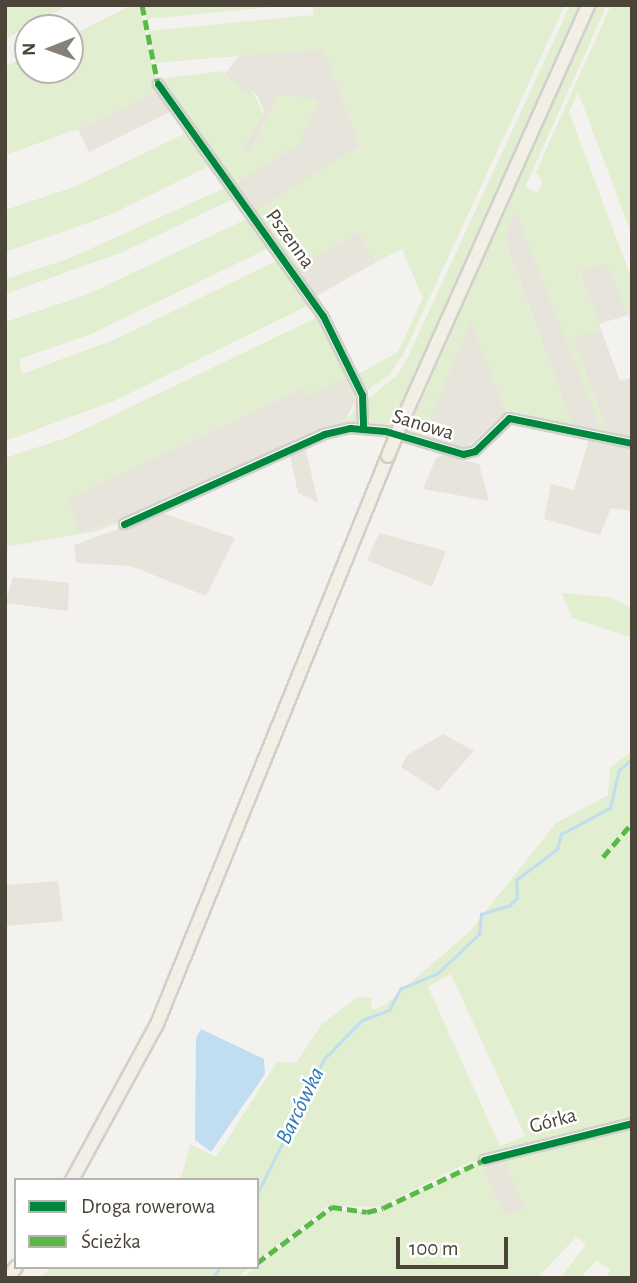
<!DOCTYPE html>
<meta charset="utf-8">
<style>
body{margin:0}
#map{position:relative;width:637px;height:1283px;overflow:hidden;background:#f4f2ee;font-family:"Alegreya Sans",sans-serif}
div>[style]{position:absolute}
.residential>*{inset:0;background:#e7e4dc}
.green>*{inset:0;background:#e1eecf}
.water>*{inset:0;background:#c0ddf1}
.stream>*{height:2.5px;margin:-1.25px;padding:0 1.25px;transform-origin:1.25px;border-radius:1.25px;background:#c0ddf1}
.roads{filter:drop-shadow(2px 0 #d2d0cb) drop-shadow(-2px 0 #d2d0cb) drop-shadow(0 2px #d2d0cb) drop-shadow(0 -2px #d2d0cb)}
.street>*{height:8px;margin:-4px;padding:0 4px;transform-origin:4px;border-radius:4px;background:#fdfdfc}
.primary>*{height:12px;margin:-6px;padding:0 6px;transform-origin:6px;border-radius:6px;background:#f2efe6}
.bridges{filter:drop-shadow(2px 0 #d6cebb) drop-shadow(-2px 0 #d6cebb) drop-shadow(0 2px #d6cebb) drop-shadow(0 -2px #d6cebb)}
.primary-bridge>*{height:12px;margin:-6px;padding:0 6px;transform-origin:6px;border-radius:6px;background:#f2efe6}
.quiet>*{height:5px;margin-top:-2.5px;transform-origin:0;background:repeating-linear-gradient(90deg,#58b947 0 10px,transparent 0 15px)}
.cycleway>*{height:7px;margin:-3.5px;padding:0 3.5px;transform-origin:3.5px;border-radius:3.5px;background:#00873e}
span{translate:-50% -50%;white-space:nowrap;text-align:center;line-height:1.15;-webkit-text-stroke:5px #fff;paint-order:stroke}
.street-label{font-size:21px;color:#4b4439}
.water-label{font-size:23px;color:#2e7ab2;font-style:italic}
.frame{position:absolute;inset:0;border:7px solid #4b4439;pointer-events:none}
.legend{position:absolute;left:14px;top:1178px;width:245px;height:91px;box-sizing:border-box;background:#fff;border:2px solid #b7b4b0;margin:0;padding:9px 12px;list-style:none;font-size:21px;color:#4b4439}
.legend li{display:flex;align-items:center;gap:14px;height:35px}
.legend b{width:35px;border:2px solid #b7b4b0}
.north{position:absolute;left:14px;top:14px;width:70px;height:70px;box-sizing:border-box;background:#fff;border:2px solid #b7b4b0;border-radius:50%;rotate:269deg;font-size:19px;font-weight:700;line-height:28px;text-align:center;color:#4b4439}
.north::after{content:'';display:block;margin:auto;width:24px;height:32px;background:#868178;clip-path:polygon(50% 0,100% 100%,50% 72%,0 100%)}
.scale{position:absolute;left:396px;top:1237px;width:112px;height:32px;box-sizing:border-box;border:4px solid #4b4439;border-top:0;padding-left:9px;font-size:21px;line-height:24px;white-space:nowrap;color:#4b4439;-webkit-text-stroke:5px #fff;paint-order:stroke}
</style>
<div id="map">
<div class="residential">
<div style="clip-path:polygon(324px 49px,360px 146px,254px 212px,234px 184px,299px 144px,318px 100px,278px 95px,250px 152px,244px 148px,264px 112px,258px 96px,252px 91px,248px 95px,224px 75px,240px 55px)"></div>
<div style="clip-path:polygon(158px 91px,172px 111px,89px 152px,78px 129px)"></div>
<div style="clip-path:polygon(515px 210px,568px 340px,603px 434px,573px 427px,504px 238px)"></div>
<div style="clip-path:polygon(358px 232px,376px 262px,315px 297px,295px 268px)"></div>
<div style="clip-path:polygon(608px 263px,628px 315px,599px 324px,579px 269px)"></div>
<div style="clip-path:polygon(471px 320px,506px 412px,465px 449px,427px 437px,425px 429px)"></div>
<div style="clip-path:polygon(601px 329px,620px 381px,632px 377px,632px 440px,609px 436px,573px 338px)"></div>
<div style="clip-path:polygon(345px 378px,355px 402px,345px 420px,135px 517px,79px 533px,67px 499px,304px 387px,308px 396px)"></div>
<div style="clip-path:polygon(589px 439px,632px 447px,632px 511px,611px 508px,600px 535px,544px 519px,551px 484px,574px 490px)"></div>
<div style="clip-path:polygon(305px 447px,318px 502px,298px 493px,290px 455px)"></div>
<div style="clip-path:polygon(443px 455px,479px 464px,489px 501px,423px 489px,436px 458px)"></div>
<div style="clip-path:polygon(162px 513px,235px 538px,206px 596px,131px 566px,76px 563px,74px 545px)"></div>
<div style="clip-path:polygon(379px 533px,446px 551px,432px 587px,367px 560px)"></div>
<div style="clip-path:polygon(13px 577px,69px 583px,68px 611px,5px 603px)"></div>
<div style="clip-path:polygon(443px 734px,474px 751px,438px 791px,401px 767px,407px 755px)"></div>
<div style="clip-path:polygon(58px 881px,63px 921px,5px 926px,5px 885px)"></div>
<div style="clip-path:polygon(503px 1155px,525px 1209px,504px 1216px,480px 1162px)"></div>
</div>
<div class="green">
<div style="clip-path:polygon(5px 5px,68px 5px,5px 39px)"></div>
<div style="clip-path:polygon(132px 5px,139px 5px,158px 91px,78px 129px,5px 155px,5px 66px,28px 56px,28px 70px,70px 70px,70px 36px)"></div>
<div style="clip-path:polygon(143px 5px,292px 5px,146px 19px)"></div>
<div style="clip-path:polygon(312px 5px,565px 5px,403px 355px,389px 375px,367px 390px,354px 377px,314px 298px,355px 376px,398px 352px,423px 298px,402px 249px,376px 262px,358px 232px,294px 269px,158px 79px,222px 71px,248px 95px,252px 90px,263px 113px,245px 148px,250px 152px,278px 95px,318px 100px,299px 144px,234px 184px,255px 211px,360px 146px,324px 49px,154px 63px,148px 31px,314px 15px)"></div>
<div style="clip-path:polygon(570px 5px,581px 5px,393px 426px,408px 431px,594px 5px,607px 5px,525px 187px,537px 193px,543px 181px,536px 172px,611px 5px,632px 5px,632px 235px,578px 92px,569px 112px,632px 280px,632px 325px,608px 263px,579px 270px,601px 329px,573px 338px,609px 436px,603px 434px,515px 211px,504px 239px,573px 427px,591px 431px,530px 418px,524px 413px,508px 417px,471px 321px,425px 429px,427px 437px,450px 448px,370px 425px,367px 400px,396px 376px,408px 357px)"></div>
<div style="clip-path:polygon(188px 132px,213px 164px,110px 215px,5px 252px,5px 210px,74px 187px)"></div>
<div style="clip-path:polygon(229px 186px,237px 197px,123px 252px,5px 294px,5px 267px,9px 278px,68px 259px)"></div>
<div style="clip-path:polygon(251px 217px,273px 246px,91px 334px,19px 359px,22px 374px,116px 339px,282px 258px,313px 303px,114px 401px,5px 441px,5px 322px,86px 295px)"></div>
<div style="clip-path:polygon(320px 316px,355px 386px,359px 422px,329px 428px,353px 414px,355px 402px,345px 379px,308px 396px,303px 387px,67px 499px,79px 533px,135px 518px,96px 531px,5px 547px,5px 458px,66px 438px)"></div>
<div style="clip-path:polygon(562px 593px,608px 597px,632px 607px,632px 638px,572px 618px)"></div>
<div style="clip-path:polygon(evenodd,632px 751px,632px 1121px,565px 1133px,465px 1164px,379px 1207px,328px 1206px,257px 1261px,257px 1180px,174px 1180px,181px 1179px,190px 1144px,216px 1157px,277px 1062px,296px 1063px,322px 1024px,358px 997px,371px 998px,372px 1010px,385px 1005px,470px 931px,556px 823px,608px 795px,610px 768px,632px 751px,451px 974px,525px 1136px,500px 1146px,428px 987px,451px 974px)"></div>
<div style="clip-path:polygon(632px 1124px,632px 1278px,605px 1278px,611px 1270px,596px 1260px,581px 1278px,560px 1278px,586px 1245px,577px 1236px,537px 1278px,242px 1278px,328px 1210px,379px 1212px,480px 1162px,504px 1216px,525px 1209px,503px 1155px)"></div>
<div style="clip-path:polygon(52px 1267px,64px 1269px,250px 1267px,238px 1278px,39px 1278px)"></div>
</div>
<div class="water">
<div style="clip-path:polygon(201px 1029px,264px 1059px,265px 1074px,211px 1152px,195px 1140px,196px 1038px)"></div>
</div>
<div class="stream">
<div style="left:257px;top:1194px;width:151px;rotate:-63.6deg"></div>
<div style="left:324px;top:1059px;width:54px;rotate:-45.7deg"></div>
<div style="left:362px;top:1020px;width:29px;rotate:-20deg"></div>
<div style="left:389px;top:1010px;width:24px;rotate:-62deg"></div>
<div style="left:400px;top:989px;width:41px;rotate:-22.8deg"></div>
<div style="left:438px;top:973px;width:57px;rotate:-43.6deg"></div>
<div style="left:479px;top:934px;width:20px;rotate:-84deg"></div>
<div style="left:481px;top:914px;width:30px;rotate:-17deg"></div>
<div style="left:510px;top:905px;width:10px;rotate:-45deg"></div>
<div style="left:517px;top:898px;width:18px;rotate:-93deg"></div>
<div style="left:516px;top:880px;width:51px;rotate:-37.1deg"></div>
<div style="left:557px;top:849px;width:16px;rotate:-75deg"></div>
<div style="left:561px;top:834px;width:55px;rotate:-28deg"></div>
<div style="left:610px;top:808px;width:39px;rotate:-77deg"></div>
<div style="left:619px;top:770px;width:17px;rotate:-40deg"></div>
<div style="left:213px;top:1278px;width:13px;rotate:-58deg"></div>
</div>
<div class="roads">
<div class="street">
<div style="left:158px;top:84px;width:285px;rotate:54.6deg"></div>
<div style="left:323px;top:316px;width:88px;rotate:63.7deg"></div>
<div style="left:362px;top:395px;width:33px;rotate:88deg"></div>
<div style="left:124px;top:524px;width:219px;rotate:-24.2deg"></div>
<div style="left:324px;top:434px;width:27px;rotate:-13deg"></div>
<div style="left:350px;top:428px;width:35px;rotate:5deg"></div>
<div style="left:385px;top:431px;width:81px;rotate:16.4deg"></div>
<div style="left:463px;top:454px;width:12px;rotate:-14deg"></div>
<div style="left:475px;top:451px;width:47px;rotate:-44.1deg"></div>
<div style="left:509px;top:418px;width:126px;rotate:11.5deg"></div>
<div style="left:484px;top:1160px;width:153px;rotate:-14deg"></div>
</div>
<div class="primary">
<div style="left:400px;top:426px;width:461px;rotate:-65.9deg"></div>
<div style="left:72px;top:1180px;width:178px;rotate:-61.4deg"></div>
<div style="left:157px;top:1024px;width:613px;rotate:-67.87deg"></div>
<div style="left:8px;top:1278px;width:14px;rotate:-54deg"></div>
</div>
</div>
<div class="bridges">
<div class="primary-bridge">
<div style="left:388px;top:456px;width:32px;rotate:-68deg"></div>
</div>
</div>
<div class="quiet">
<div style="left:142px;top:5px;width:81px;rotate:78.6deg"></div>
<div style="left:603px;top:857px;width:45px;rotate:-49.5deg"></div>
<div style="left:257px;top:1263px;width:94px;rotate:-36.7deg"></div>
<div style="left:332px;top:1207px;width:35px;rotate:8deg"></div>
<div style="left:367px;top:1212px;width:16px;rotate:-14deg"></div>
<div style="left:383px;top:1208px;width:112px;rotate:-25.4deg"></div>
</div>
<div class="cycleway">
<div style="left:158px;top:84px;width:285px;rotate:54.6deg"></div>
<div style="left:323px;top:316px;width:88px;rotate:63.7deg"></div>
<div style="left:362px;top:395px;width:33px;rotate:88deg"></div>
<div style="left:124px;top:524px;width:219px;rotate:-24.2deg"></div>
<div style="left:324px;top:434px;width:27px;rotate:-13deg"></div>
<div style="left:350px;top:428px;width:35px;rotate:5deg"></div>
<div style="left:385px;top:431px;width:81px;rotate:16.4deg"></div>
<div style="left:463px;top:454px;width:12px;rotate:-14deg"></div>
<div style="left:475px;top:451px;width:47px;rotate:-44.1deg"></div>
<div style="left:509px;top:418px;width:126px;rotate:11.5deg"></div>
<div style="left:484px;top:1160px;width:153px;rotate:-14deg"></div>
</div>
<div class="street-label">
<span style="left:290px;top:239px;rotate:54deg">Pszenna</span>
<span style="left:423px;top:425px;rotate:17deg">Sanowa</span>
<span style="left:553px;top:1121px;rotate:-15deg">Górka</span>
</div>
<div class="water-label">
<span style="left:301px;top:1106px;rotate:-64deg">Barcówka</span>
</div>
<div class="frame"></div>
<ul class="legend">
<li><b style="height:9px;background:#00873e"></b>Droga rowerowa</li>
<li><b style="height:9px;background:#58b947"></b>Ścieżka</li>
</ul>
<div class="north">N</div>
<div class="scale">100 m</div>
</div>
